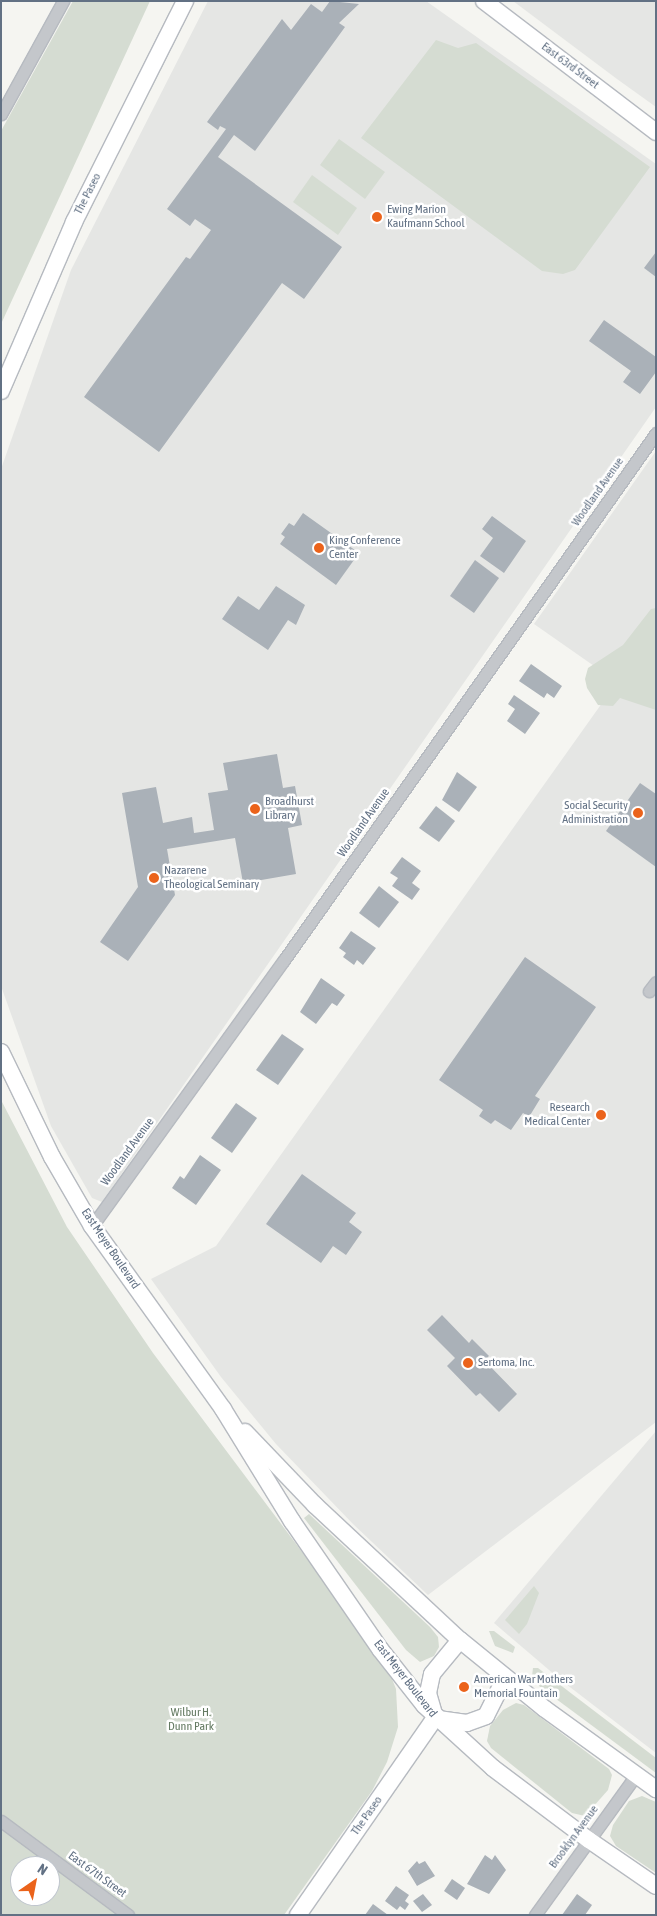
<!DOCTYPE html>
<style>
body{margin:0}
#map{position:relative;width:657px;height:1916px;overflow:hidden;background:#f5f5f1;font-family:"Asap Condensed",sans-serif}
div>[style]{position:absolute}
.built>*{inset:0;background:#e5e6e4}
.green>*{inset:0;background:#d5dcd2}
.building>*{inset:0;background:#aab1b8}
.roads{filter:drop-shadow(1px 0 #b6bac0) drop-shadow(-1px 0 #b6bac0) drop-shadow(0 1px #b6bac0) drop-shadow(0 -1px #b6bac0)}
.minor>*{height:11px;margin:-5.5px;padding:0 5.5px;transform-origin:5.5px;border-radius:5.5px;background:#c4c7cb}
.secondary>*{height:16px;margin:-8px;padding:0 8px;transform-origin:8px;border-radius:8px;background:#fff}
.dots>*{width:14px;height:14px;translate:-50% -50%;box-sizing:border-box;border:2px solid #fff;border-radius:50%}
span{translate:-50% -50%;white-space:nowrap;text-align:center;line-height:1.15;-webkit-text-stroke:5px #fff;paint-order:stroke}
.street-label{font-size:12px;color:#627184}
.poi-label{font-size:12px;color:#627184}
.left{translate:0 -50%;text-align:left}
.right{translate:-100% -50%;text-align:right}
.park-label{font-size:12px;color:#647a62}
.frame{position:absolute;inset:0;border:2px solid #627184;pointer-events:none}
.north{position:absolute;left:10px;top:1856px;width:50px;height:50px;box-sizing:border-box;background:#fff;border:1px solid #c0c6ce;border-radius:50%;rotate:33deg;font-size:14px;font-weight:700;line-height:20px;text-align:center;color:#627184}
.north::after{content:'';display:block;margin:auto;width:18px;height:22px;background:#eb631b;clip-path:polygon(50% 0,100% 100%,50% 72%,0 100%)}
</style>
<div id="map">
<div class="built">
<div style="clip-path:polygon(208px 1px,426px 1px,656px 164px,656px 407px,102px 1202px,92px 1198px,51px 1126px,1px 986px,1px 469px,71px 270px)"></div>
<div style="clip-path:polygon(513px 1px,656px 1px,656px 107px,617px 79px)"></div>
<div style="clip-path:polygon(656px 451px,656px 1422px,428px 1595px,353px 1524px,276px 1444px,221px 1377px,151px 1279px,216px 1246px,617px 682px,534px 624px)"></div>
<div style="clip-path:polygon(656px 1431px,656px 1753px,562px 1681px,494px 1623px)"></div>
</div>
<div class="green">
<div style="clip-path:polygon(73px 1px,150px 1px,1px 324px,1px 131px)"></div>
<div style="clip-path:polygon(436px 40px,458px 48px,476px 43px,650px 167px,575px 270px,563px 274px,542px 271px,361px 138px)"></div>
<div style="clip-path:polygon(339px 139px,385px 172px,365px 199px,320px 165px)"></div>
<div style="clip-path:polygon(312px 175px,357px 208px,338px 235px,293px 202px)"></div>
<div style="clip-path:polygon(656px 608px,656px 710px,620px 698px,613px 706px,598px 705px,587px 688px,585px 679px,588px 668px,623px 645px,651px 609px)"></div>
<div style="clip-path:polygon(evenodd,1px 1100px,67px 1227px,153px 1353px,386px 1664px,396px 1689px,398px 1727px,387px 1762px,372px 1791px,284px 1915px,1px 1915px,1px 1100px,20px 1866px,50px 1866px,50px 1896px,20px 1896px,20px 1866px)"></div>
<div style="clip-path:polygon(309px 1514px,430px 1627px,438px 1637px,439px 1647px,434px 1656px,420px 1662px,406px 1650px,304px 1518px)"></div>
<div style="clip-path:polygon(534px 1586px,539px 1593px,527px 1624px,519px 1634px,505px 1620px)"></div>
<div style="clip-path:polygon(489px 1631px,494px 1631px,515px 1647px,513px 1653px,495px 1646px)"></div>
<div style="clip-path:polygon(533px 1668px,538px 1668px,656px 1758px,656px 1773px,540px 1687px,532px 1676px)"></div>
<div style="clip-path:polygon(516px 1703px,524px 1705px,609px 1769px,612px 1775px,608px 1790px,585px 1816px,572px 1813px,491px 1748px,487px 1741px,490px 1726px,503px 1710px)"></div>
<div style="clip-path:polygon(642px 1796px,656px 1802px,656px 1873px,616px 1846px,610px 1836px,613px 1825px,629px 1801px)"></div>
</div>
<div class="building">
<div style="clip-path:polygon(330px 1px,359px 4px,339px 23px,345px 27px,255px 151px,234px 135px,218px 157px,342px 247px,304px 299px,282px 283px,159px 452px,84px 397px,186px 257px,190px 259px,211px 230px,195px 219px,190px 226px,167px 209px,226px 129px,220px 126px,218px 130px,207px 122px,282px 19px,291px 30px,311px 4px,322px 12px)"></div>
<div style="clip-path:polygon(656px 252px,656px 277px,644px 268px)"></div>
<div style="clip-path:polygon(604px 320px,656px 357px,656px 372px,640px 394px,623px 382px,631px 371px,589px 341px)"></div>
<div style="clip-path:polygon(303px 513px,359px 553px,336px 585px,280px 544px,285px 537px,281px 534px,289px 523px,294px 526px)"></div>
<div style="clip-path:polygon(492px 516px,526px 541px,504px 573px,480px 556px,493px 538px,482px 529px)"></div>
<div style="clip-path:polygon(475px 560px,499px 578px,474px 613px,450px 596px)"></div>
<div style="clip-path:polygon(276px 586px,305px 605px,296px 625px,288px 620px,268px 650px,222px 619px,238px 596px,259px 610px)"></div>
<div style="clip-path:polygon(531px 664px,562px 686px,554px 698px,547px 693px,544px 698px,519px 681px)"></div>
<div style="clip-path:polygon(514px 695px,540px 713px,525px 734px,507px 721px,515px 709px,508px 704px)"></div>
<div style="clip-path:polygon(277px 754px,283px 788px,295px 786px,302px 825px,288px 828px,296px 874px,243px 883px,235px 838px,167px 849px,175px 895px,128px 961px,100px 942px,138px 887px,122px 793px,156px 787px,163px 823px,192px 817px,194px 833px,214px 830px,208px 793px,228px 790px,223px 763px)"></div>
<div style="clip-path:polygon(457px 772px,477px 787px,459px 812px,442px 800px)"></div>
<div style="clip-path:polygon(640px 783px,656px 794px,656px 867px,606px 831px)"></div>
<div style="clip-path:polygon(436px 806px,455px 821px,439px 842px,419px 828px)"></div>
<div style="clip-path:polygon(402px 857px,421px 871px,412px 883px,420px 889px,412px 900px,392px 886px,398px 878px,390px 873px)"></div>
<div style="clip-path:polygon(379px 886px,399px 902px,379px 928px,359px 913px)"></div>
<div style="clip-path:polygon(351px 931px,376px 948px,363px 965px,357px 960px,354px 965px,343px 957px,346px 953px,339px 948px)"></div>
<div style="clip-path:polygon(525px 957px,596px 1007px,535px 1096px,540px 1099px,529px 1117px,523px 1113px,511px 1130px,495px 1120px,491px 1124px,479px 1116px,483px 1110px,439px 1080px)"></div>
<div style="clip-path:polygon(321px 978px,345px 995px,337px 1006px,332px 1003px,316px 1024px,300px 1012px)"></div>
<div style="clip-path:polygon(282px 1034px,304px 1049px,278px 1085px,256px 1070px)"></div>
<div style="clip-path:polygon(236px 1103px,257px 1118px,232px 1153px,211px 1138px)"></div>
<div style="clip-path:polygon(200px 1155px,221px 1170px,196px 1205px,172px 1188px,180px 1176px,184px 1179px)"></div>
<div style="clip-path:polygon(302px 1174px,356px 1213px,349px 1222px,362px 1232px,346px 1255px,333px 1246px,321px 1263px,266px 1224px)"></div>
<div style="clip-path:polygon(442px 1315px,469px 1343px,472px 1339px,489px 1356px,484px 1360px,517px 1394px,499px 1412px,480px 1393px,476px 1396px,447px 1366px,455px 1358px,427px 1330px)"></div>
<div style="clip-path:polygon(485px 1855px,492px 1860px,495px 1855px,506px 1870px,489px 1894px,467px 1884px)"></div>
<div style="clip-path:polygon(417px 1861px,419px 1864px,425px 1861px,435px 1876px,417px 1886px,408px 1871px)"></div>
<div style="clip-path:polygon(452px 1879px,465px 1888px,457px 1900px,444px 1891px)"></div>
<div style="clip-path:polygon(396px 1886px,409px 1895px,405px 1901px,409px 1904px,405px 1910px,400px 1906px,397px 1910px,385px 1901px)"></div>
<div style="clip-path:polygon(423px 1894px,432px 1905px,422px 1912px,413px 1901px)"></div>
<div style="clip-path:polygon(577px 1894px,592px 1905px,585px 1915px,562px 1915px)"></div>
<div style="clip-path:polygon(373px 1904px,388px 1915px,365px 1915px)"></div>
</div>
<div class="roads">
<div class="minor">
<div style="left:1px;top:114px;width:129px;rotate:-61.2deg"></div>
<div style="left:649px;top:991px;width:11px;rotate:-52deg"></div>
<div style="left:92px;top:1226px;width:328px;rotate:-54.2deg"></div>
<div style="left:284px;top:960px;width:645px;rotate:-54.78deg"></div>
<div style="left:1px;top:1821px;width:158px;rotate:36.5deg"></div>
<div style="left:535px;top:1915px;width:173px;rotate:-54.2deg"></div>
</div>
<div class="secondary">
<div style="left:484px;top:1px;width:216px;rotate:37.3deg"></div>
<div style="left:1px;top:391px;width:184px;rotate:-66.6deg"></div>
<div style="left:74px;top:222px;width:247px;rotate:-63.3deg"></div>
<div style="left:1px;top:1052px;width:117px;rotate:64.1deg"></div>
<div style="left:52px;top:1157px;width:80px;rotate:59.9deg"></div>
<div style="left:92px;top:1226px;width:225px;rotate:54.4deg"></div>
<div style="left:223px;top:1409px;width:132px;rotate:58.4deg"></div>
<div style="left:292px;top:1521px;width:155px;rotate:55.5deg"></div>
<div style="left:380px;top:1649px;width:71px;rotate:51.8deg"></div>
<div style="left:424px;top:1705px;width:93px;rotate:42.4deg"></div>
<div style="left:493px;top:1768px;width:120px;rotate:36.9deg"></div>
<div style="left:589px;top:1840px;width:81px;rotate:34.5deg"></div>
<div style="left:245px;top:1432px;width:101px;rotate:46.2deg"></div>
<div style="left:315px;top:1505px;width:198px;rotate:43deg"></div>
<div style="left:460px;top:1640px;width:109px;rotate:39.1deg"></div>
<div style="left:545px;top:1709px;width:137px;rotate:35.8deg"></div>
<div style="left:434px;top:1714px;width:22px;rotate:-106deg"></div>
<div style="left:428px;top:1693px;width:19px;rotate:-78deg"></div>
<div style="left:432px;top:1674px;width:44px;rotate:-50.5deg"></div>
<div style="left:438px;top:1719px;width:29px;rotate:8deg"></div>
<div style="left:467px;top:1723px;width:20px;rotate:-20deg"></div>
<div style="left:486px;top:1716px;width:42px;rotate:-63.4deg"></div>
<div style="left:298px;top:1915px;width:240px;rotate:-55.2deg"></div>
</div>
</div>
<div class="dots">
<div style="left:377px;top:217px;background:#eb631b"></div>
<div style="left:319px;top:548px;background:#eb631b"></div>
<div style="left:255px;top:809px;background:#eb631b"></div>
<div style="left:638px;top:813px;background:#eb631b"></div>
<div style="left:154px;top:878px;background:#eb631b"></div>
<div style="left:601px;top:1115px;background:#eb631b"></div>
<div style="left:468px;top:1363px;background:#eb631b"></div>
<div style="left:464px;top:1687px;background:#eb631b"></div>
</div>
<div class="street-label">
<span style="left:570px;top:66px;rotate:37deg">East 63rd Street</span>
<span style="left:88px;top:194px;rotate:-63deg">The Paseo</span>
<span style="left:598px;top:492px;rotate:-55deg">Woodland Avenue</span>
<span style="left:364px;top:823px;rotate:-55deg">Woodland Avenue</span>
<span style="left:128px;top:1152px;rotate:-54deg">Woodland Avenue</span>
<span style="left:110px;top:1249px;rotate:56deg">East Meyer Boulevard</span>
<span style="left:405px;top:1679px;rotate:52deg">East Meyer Boulevard</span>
<span style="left:367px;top:1816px;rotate:-55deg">The Paseo</span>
<span style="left:574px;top:1837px;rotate:-54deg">Brooklyn Avenue</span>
<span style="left:97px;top:1875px;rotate:36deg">East 67th Street</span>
</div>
<div class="poi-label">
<span class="left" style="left:387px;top:217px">Ewing Marion<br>Kaufmann School</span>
<span class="left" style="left:329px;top:548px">King Conference<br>Center</span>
<span class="left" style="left:265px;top:809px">Broadhurst<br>Library</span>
<span class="right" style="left:628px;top:813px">Social Security<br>Administration</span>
<span class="left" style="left:164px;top:878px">Nazarene<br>Theological Seminary</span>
<span class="right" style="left:590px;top:1115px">Research<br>Medical Center</span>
<span class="left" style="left:478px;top:1363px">Sertoma, Inc.</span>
<span class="left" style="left:474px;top:1687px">American War Mothers<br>Memorial Fountain</span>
</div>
<div class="park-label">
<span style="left:191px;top:1720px">Wilbur H.<br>Dunn Park</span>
</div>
<div class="frame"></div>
<div class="north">N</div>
</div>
